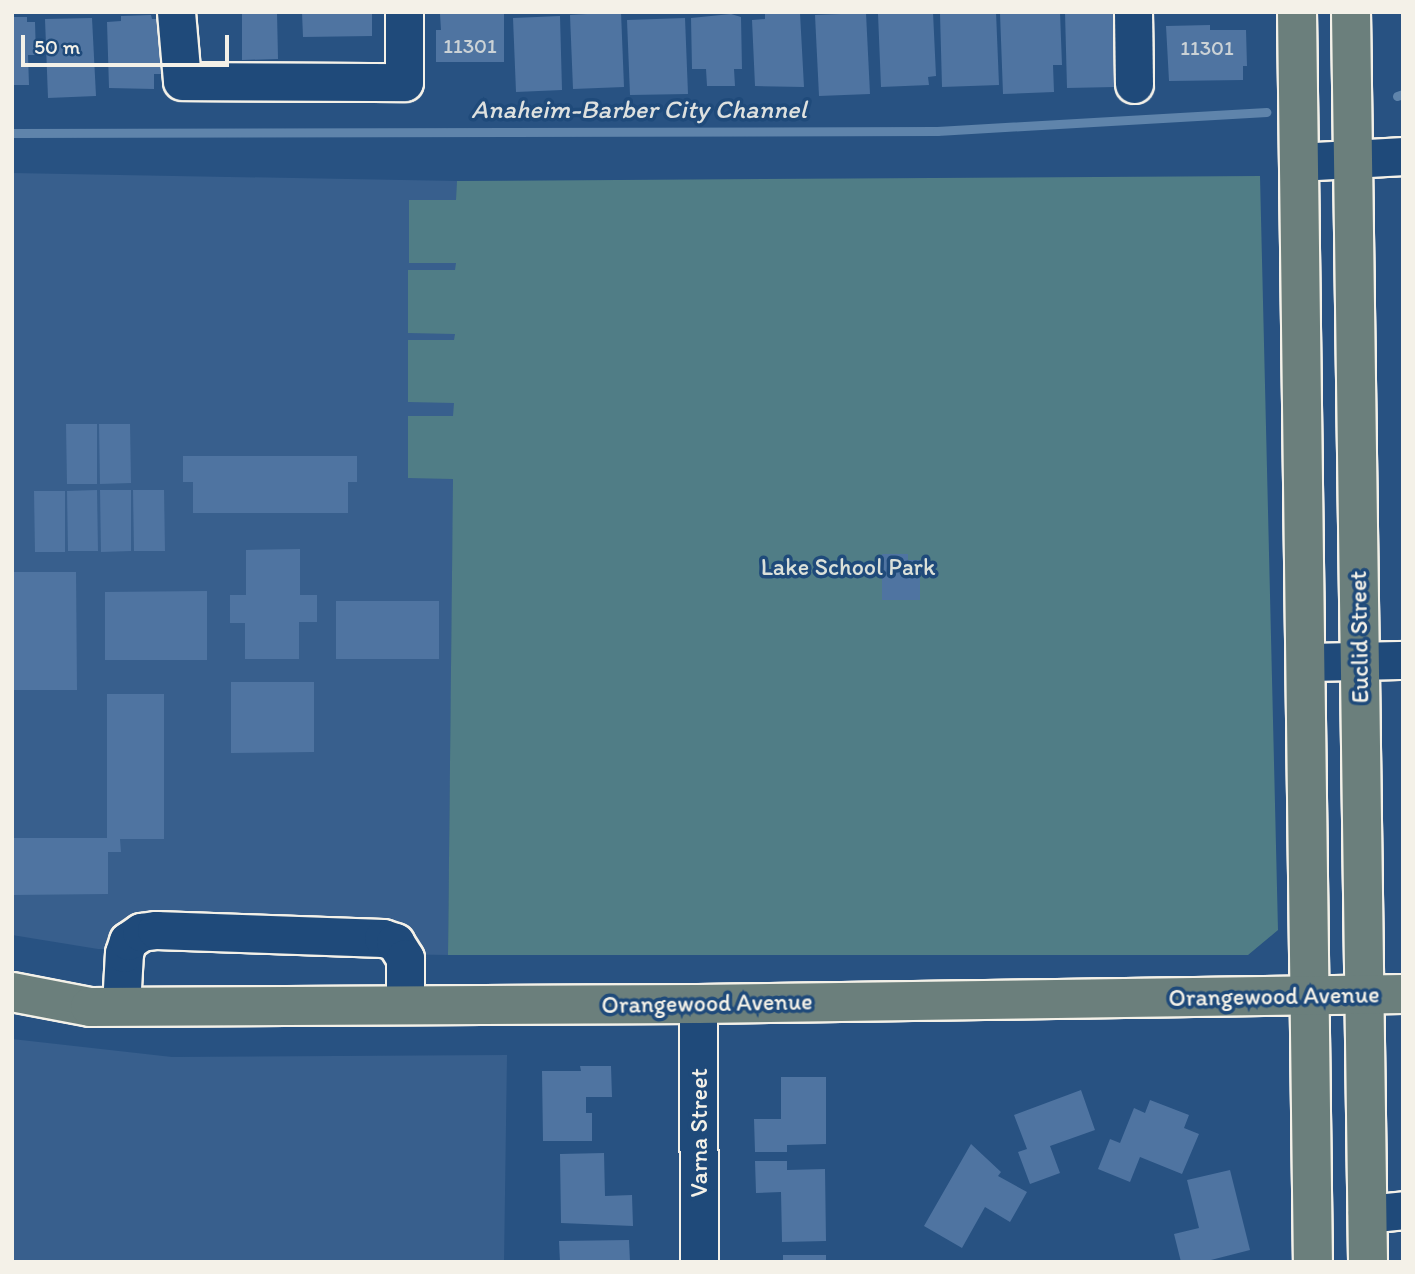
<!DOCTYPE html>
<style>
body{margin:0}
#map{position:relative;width:1415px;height:1274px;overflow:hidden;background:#285282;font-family:Itim,sans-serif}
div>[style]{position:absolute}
.built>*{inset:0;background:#385f8d}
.green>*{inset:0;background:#507d86}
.stream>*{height:9px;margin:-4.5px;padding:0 4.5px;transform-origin:4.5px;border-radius:4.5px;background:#5f84ab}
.building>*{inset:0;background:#4f74a1}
.roads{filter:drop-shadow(2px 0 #f4f1e8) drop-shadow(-2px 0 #f4f1e8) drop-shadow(0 2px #f4f1e8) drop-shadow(0 -2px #f4f1e8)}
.minor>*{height:37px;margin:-18.5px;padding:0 18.5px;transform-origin:18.5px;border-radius:18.5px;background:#1f4a7a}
.major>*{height:38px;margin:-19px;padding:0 19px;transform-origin:19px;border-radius:19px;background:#6b7f7c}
span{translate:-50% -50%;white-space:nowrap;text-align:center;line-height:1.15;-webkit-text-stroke:7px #1f4a7a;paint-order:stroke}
.number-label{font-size:21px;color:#cbd2d6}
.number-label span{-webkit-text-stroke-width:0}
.park-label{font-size:24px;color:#dbe0d9}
.street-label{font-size:24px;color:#f4f1e8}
.water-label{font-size:26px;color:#dee1df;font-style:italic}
.frame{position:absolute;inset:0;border:14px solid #f4f1e8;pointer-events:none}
.scale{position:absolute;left:21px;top:35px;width:208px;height:32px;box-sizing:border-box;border:4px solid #f4f1e8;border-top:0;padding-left:9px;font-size:21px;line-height:24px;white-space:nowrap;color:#f4f1e8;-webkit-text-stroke:5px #1f4a7a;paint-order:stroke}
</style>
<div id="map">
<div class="built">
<div style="clip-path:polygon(12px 173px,457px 181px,448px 955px,98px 949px,12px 935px)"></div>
<div style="clip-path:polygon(12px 1039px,172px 1057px,507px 1055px,504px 1262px,12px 1262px)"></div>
</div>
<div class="green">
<div style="clip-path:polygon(1260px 176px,1278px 930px,1248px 955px,448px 955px,453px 479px,408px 478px,408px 416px,453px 416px,454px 403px,408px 402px,408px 340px,454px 340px,455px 334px,408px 333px,408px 270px,455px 270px,456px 263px,409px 263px,409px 200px,456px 200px,457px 181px)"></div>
</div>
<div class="stream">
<div style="left:1397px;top:96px;width:6px;rotate:-18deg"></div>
<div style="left:12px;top:133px;width:925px;rotate:-0.12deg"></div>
<div style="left:937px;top:131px;width:330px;rotate:-3.3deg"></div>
</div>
<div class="building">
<div style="clip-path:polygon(242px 12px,277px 12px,278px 59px,242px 60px)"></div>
<div style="clip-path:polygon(302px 12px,372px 12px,372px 36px,303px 37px)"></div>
<div style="clip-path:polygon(621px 12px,624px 87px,573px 89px,570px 15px)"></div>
<div style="clip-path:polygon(915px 12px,933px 12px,936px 76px,928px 77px,929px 85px,881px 87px,878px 14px)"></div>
<div style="clip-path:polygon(996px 12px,999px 85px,942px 87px,940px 13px)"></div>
<div style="clip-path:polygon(1060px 12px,1062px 65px,1053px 65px,1054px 92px,1003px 94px,1000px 13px)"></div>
<div style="clip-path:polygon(1065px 12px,1113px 13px,1115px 87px,1067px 88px)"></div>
<div style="clip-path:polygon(800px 13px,804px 87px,755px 86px,752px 20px,765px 19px,765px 14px)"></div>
<div style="clip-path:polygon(866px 13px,870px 94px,819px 96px,815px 15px)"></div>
<div style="clip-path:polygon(440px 14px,504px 14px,504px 62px,436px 62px,436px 30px,441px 30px)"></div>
<div style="clip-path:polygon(731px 14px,741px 17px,742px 69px,734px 69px,735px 86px,707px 86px,706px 69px,692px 69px,691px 18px)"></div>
<div style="clip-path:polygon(151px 15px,152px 19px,162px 19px,164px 74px,154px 74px,154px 89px,109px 88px,107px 22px,121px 21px,121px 16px)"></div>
<div style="clip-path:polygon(560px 16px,562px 90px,516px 92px,513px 18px)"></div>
<div style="clip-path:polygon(12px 17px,27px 17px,27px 22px,35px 22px,36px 55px,28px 55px,29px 85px,12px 85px)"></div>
<div style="clip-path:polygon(92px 18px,96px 96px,48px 98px,45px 19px)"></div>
<div style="clip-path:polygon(685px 18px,688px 94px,630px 95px,627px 20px)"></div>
<div style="clip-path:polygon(1210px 25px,1210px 30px,1246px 30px,1247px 66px,1243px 66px,1243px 80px,1169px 81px,1166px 26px)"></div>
<div style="clip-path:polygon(66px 424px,97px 424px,97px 484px,67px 484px)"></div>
<div style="clip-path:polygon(99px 424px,130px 424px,131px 483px,100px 484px)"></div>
<div style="clip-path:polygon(183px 456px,357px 456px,357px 482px,348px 482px,348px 513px,193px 513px,193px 482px,183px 482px)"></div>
<div style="clip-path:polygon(97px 490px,98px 551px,68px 551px,67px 491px)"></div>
<div style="clip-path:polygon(100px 490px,131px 490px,131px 551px,101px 552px)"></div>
<div style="clip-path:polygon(133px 490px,164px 490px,165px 551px,134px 551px)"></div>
<div style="clip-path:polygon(34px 491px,65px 491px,65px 552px,35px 552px)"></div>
<div style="clip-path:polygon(300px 549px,300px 595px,317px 595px,317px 622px,299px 622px,299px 659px,245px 659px,245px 623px,230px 623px,230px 595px,246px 595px,246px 550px)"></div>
<div style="clip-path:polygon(882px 554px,908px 554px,908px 560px,920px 560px,920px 600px,882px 600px)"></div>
<div style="clip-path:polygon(12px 572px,76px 572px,77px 690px,12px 690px)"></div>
<div style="clip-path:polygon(207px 591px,207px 660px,105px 660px,105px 592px)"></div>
<div style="clip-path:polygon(336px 601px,439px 601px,439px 659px,336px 659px)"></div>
<div style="clip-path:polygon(231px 682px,314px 682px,314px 752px,231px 753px)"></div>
<div style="clip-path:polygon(107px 694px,164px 694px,164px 839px,120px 839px,121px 852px,108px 852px,108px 894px,12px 895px,12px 838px,107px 838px)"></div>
<div style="clip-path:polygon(580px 1066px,611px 1066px,612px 1097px,586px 1097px,586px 1113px,592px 1113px,592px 1141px,543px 1141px,542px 1071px,581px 1071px)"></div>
<div style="clip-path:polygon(781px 1077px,826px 1077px,826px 1144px,787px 1145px,787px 1152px,755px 1152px,754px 1119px,781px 1119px)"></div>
<div style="clip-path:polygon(1081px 1090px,1095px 1130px,1050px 1146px,1060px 1173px,1030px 1184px,1018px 1152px,1027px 1149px,1014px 1115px)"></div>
<div style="clip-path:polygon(1150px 1100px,1189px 1115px,1184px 1128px,1199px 1134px,1182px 1174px,1140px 1157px,1130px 1182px,1098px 1169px,1110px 1139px,1120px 1143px,1134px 1108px,1145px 1113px)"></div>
<div style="clip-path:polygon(971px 1144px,1001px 1172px,998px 1176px,1027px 1192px,1010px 1222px,985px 1207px,962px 1248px,924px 1226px)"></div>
<div style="clip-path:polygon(604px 1153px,605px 1196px,632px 1195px,633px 1226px,561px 1223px,560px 1154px)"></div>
<div style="clip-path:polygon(755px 1161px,787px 1161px,787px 1170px,825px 1169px,826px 1241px,782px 1242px,781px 1192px,756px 1193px)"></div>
<div style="clip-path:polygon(1230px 1170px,1250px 1250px,1207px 1261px,1181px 1262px,1174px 1234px,1199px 1228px,1187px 1180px)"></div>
<div style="clip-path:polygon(629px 1240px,630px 1262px,560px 1262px,559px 1241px)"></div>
<div style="clip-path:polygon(783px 1255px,826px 1255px,826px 1262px,783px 1262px)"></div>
</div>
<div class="roads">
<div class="minor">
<div style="left:176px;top:12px;width:69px;rotate:85deg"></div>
<div style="left:182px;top:81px;width:222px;rotate:0.3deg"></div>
<div style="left:404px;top:82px;width:70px;rotate:-90deg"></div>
<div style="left:1133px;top:12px;width:72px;rotate:89.2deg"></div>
<div style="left:1299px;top:162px;width:104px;rotate:-3.3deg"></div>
<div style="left:1306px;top:662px;width:97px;rotate:-1.2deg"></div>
<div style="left:698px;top:1004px;width:258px;rotate:89.8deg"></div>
<div style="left:121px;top:1006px;width:53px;rotate:-86.8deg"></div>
<div style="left:124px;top:953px;width:13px;rotate:-72deg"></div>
<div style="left:128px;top:941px;width:16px;rotate:-35deg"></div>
<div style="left:141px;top:932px;width:15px;rotate:-8deg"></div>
<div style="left:156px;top:930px;width:227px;rotate:2deg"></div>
<div style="left:383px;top:938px;width:13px;rotate:18deg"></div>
<div style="left:395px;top:942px;width:19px;rotate:58deg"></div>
<div style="left:405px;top:958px;width:47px;rotate:90deg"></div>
<div style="left:1367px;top:1214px;width:36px;rotate:-6deg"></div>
</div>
<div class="major">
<div style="left:1297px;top:12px;width:1250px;rotate:89.27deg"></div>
<div style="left:1351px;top:12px;width:1250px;rotate:89.22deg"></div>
<div style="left:12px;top:992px;width:79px;rotate:10.9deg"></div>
<div style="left:90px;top:1007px;width:608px;rotate:-0.28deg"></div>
<div style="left:698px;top:1004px;width:705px;rotate:-0.81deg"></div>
</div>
</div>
<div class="number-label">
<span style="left:470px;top:46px">11301</span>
<span style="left:1207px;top:48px">11301</span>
</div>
<div class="park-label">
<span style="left:848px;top:567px">Lake School Park</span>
</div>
<div class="street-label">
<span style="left:1359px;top:637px;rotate:-91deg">Euclid Street</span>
<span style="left:1274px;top:996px;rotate:-1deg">Orangewood Avenue</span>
<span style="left:707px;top:1003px;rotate:-1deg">Orangewood Avenue</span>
<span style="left:699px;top:1133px;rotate:-90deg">Varna Street</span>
</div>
<div class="water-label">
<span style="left:639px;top:110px">Anaheim-Barber City Channel</span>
</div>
<div class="frame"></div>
<div class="scale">50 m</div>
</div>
